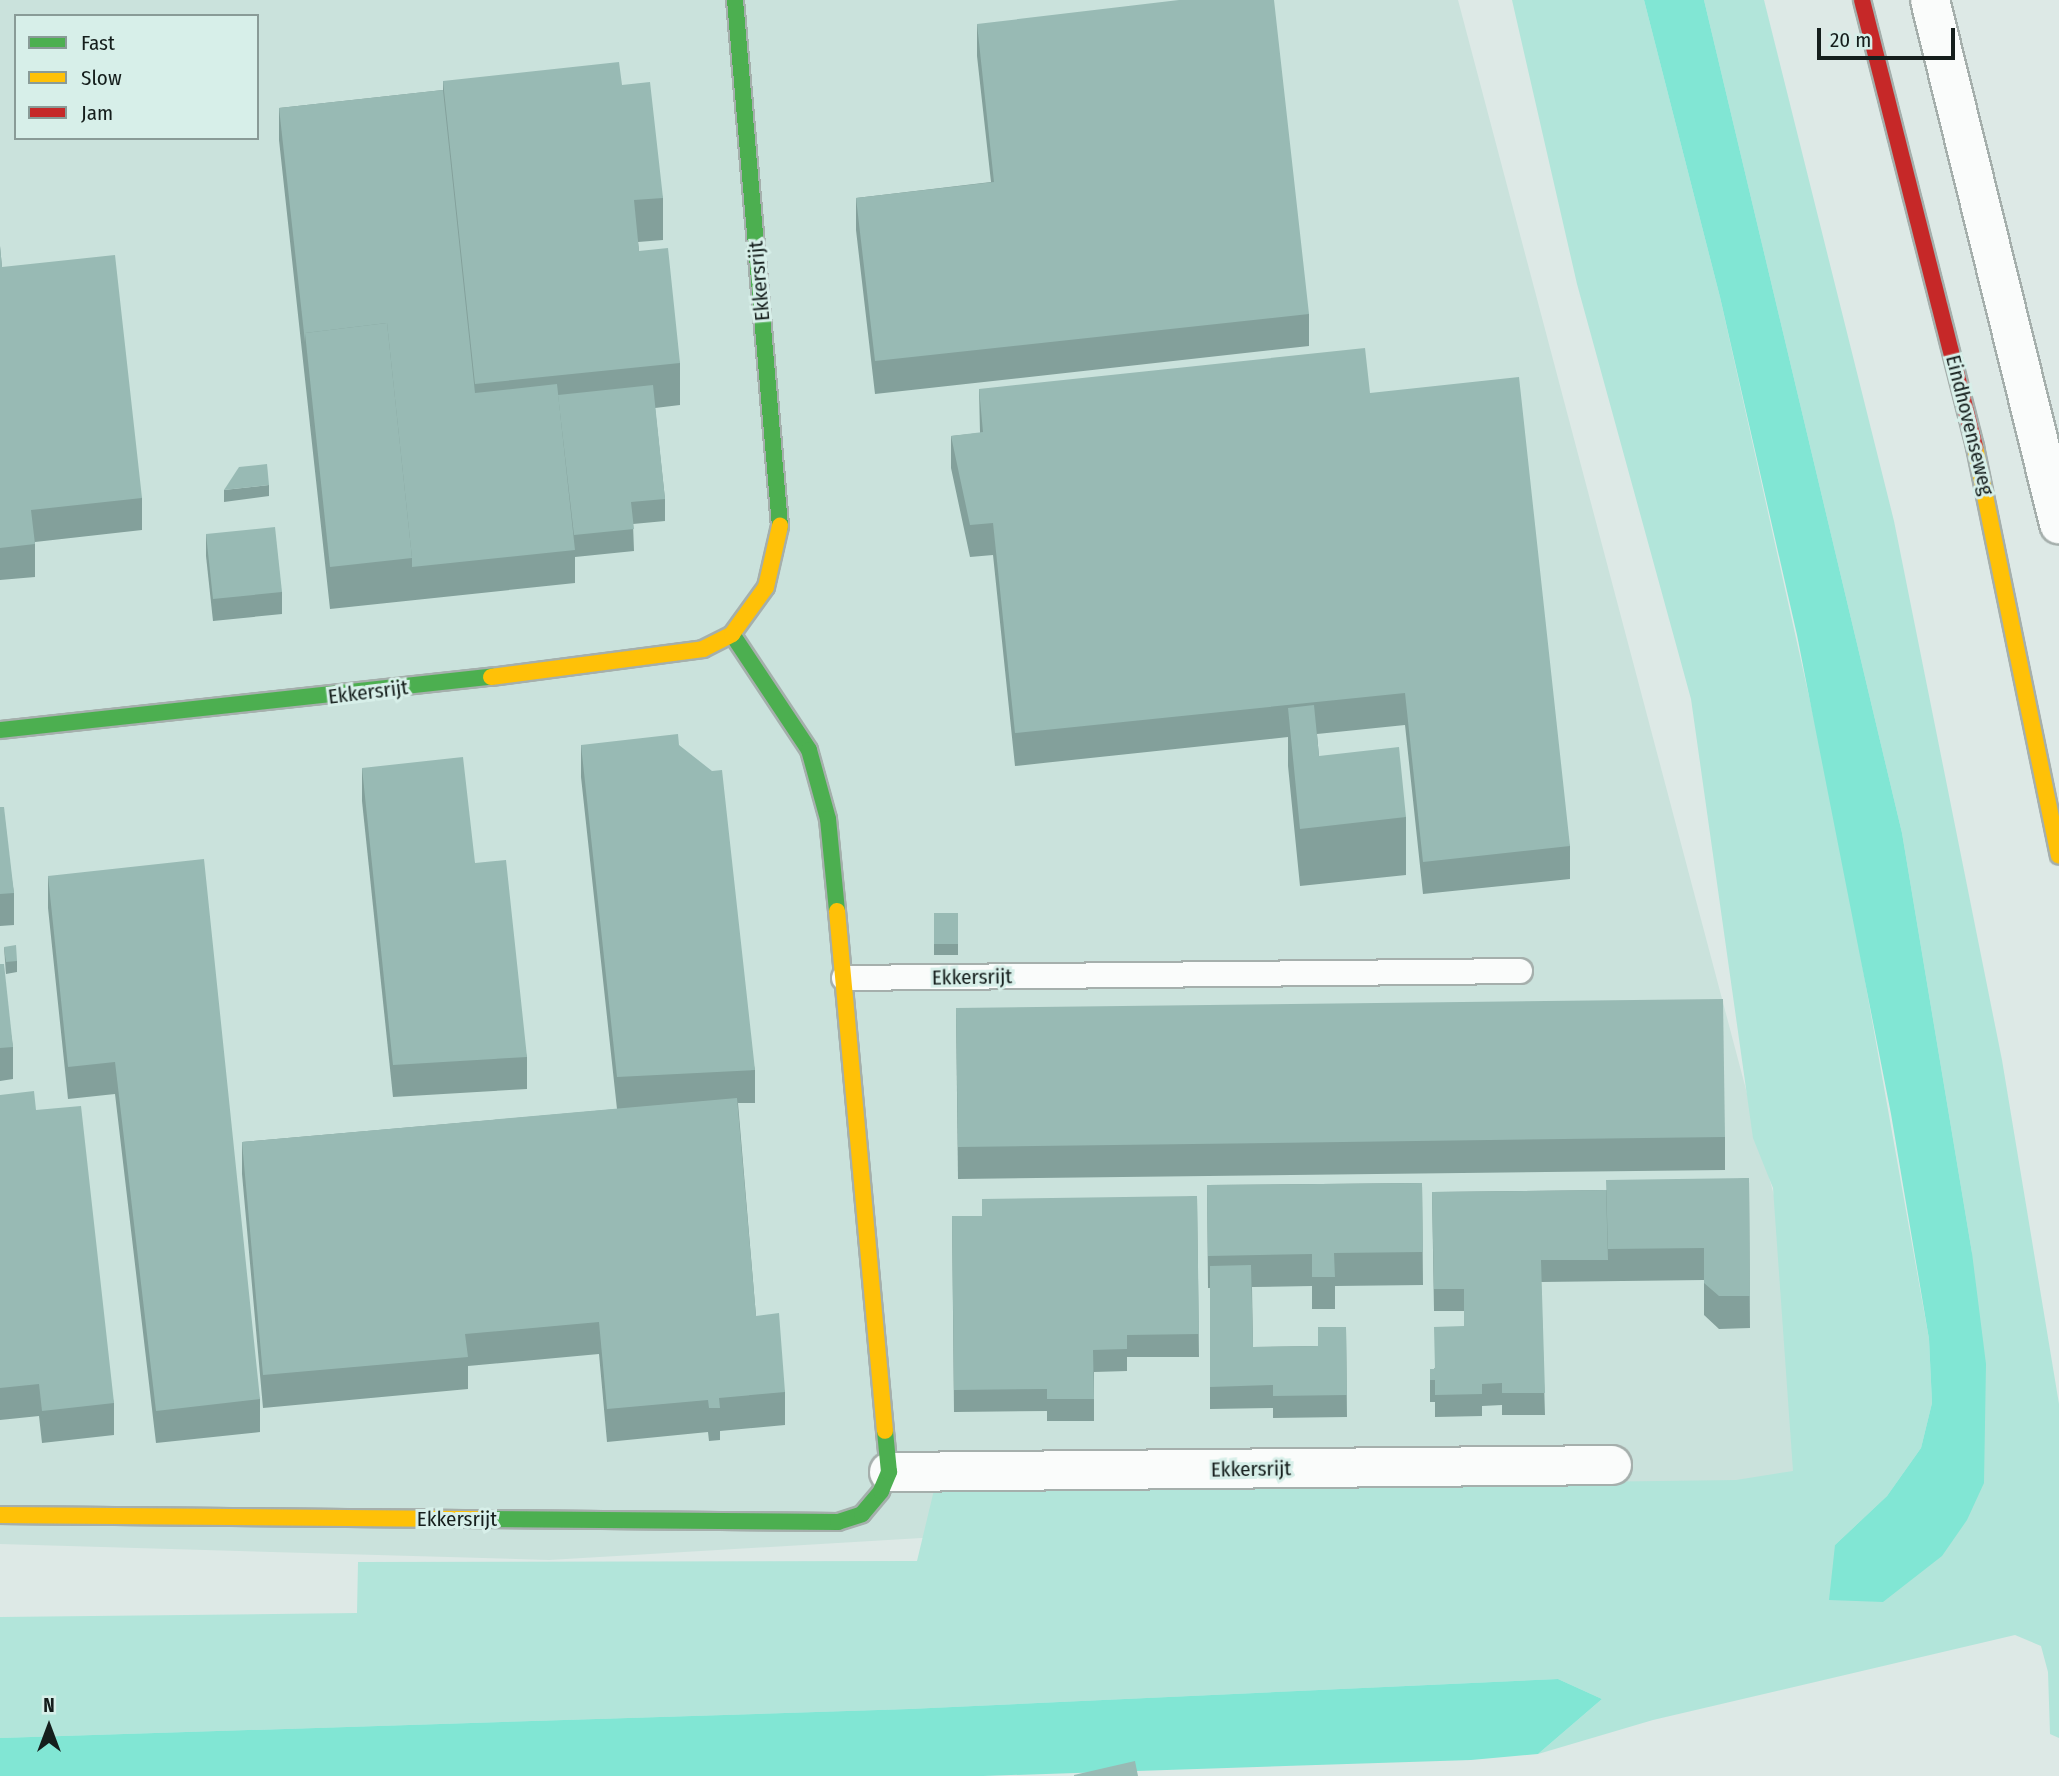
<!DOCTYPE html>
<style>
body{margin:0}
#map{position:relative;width:2059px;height:1776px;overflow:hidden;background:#dde9e6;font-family:"Fira Sans Condensed",sans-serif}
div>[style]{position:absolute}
.built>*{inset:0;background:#cae2dc}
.green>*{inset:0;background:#b2e5da}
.water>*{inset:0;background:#81e6d4}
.roads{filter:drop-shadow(2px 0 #a5afac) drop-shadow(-2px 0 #a5afac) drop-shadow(0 2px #a5afac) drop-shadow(0 -2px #a5afac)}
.lane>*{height:24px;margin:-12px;padding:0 12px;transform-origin:12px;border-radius:12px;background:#fafcfb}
.street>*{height:38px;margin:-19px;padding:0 19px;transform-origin:19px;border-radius:19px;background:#fafcfb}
.fast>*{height:16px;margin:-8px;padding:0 8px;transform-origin:8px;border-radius:8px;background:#4caf50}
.slow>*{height:16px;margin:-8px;padding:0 8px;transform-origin:8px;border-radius:8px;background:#ffc107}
.jam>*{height:16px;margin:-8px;padding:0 8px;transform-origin:8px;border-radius:8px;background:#c62828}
.wall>*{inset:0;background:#83a09b}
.building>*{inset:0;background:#98bab4}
span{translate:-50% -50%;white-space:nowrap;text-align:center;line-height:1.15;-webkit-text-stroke:6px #d7efe9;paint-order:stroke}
.street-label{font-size:21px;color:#151e1c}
.legend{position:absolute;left:14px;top:14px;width:245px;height:126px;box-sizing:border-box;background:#d7efe9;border:2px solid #899b97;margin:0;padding:9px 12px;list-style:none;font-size:21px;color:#151e1c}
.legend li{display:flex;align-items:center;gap:14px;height:35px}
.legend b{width:35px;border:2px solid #899b97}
.north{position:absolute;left:14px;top:1692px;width:70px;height:70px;-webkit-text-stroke:5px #d7efe9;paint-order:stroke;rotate:0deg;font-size:19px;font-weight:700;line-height:28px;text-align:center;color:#151e1c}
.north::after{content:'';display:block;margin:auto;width:24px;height:32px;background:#151e1c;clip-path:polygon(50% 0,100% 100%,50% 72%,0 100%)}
.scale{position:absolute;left:1817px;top:28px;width:138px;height:32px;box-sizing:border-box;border:4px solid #151e1c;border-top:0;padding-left:9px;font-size:21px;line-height:24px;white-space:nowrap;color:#151e1c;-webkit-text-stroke:5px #d7efe9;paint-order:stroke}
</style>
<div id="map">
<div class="built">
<div style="clip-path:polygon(evenodd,0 0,1458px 0,1850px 1483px,549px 1560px,0 1544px,0 0,16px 16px,257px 16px,257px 138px,16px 138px,16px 16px)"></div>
</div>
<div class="green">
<div style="clip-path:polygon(1512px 0,1644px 0,1720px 297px,1835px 813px,1929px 1339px,1932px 1403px,1921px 1448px,1887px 1496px,1835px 1545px,1883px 1602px,1972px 1253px,1902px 833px,1704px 0,1764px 0,1894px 521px,2002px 1060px,2059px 1404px,2059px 1738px,2050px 1734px,2048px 1672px,2041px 1646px,2015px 1635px,1653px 1720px,1538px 1754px,1602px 1699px,1558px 1679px,909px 1709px,0 1738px,0 1617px,357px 1613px,358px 1562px,917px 1561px,934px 1490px,1736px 1480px,1793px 1471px,1773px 1188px,1753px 1138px,1691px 699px,1577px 284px)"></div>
</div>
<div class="water">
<div style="clip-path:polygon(1644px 0,1704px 0,1902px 833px,1972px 1253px,1986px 1364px,1984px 1483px,1967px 1520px,1942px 1556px,1883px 1602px,1829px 1600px,1835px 1545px,1887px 1496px,1921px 1448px,1932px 1403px,1929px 1339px,1891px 1114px,1797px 635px,1720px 297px)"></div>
<div style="clip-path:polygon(1558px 1679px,1602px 1699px,1538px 1754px,1471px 1760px,983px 1776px,0 1776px,0 1738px,909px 1709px)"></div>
</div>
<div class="roads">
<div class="lane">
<div style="left:844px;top:978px;width:676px;rotate:-0.59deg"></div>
</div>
<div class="street">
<div style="left:1930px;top:0;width:540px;rotate:76.17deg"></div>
<div style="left:889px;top:1472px;width:723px;rotate:-0.55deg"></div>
</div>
<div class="fast">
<div style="left:735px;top:0;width:528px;rotate:85.11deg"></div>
<div style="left:732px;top:634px;width:139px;rotate:56.4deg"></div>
<div style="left:809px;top:750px;width:72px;rotate:74.6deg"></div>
<div style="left:828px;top:819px;width:92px;rotate:84.4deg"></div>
<div style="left:0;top:730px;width:494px;rotate:-6.2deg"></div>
<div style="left:485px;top:1519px;width:353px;rotate:0.5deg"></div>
<div style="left:838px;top:1522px;width:25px;rotate:-18deg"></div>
<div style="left:862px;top:1514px;width:30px;rotate:-50deg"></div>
<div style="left:881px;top:1491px;width:21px;rotate:-67deg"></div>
<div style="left:889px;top:1472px;width:41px;rotate:-95.6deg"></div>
</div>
<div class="slow">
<div style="left:1975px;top:447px;width:417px;rotate:78.4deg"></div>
<div style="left:491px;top:677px;width:214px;rotate:-7.5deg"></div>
<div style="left:703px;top:649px;width:33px;rotate:-27deg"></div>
<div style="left:732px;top:634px;width:58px;rotate:-54.1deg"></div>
<div style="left:766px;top:587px;width:63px;rotate:-77.1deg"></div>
<div style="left:837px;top:911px;width:522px;rotate:84.73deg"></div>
<div style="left:0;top:1515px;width:485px;rotate:0.5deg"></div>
</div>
<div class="jam">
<div style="left:1862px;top:0;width:461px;rotate:75.8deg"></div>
</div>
</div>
<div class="wall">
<div style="clip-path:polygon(977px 24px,1309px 314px,1309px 346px,875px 394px,856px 230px,856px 198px,991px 182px,977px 56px)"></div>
<div style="clip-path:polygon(443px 81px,622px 85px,663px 198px,663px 240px,638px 242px,639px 251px,680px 363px,680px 405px,655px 408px,665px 499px,665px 521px,633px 524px,634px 551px,575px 557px,575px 583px,330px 609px,279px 140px,279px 108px,443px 90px)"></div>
<div style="clip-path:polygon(0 246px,2px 267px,142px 498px,142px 530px,35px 542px,35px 577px,0 580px)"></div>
<div style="clip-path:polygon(979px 389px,1370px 393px,1570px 846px,1570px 879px,1423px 894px,1405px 725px,1317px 734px,1319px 756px,1406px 817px,1406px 875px,1300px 886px,1288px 766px,1288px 737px,1015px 766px,993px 555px,970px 557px,951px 468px,951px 436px,980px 433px)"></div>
<div style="clip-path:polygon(269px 485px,269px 496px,224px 502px,224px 490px)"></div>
<div style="clip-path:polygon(206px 534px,282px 592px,282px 614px,213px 621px,206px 556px)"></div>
<div style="clip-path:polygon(581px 745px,679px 745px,755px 1070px,755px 1103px,738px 1103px,756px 1316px,785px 1392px,785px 1425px,720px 1431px,720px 1440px,709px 1441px,708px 1432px,607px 1442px,599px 1354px,468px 1366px,468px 1389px,263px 1408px,242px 1174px,242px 1142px,617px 1109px,581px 777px)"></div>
<div style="clip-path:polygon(362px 768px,475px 863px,527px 1057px,527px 1089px,393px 1097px,362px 801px)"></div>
<div style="clip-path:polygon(0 807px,14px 893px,14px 925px,0 926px)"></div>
<div style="clip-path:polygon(48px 876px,260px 1399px,260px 1432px,156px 1443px,115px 1094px,68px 1099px,48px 908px)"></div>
<div style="clip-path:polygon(934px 913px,958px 913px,958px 955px,934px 955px)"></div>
<div style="clip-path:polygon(4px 947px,17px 961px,17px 972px,6px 974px)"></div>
<div style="clip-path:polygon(0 964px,13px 1047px,13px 1079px,0 1081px)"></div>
<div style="clip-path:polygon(956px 1008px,1725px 1137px,1725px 1170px,958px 1179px)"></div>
<div style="clip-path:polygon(0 1095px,36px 1110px,114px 1403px,114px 1435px,42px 1443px,39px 1416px,0 1420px)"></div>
<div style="clip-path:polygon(1749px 1178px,1750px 1328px,1719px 1329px,1704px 1315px,1704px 1280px,1541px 1282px,1545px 1415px,1502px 1415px,1502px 1405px,1482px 1406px,1482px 1416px,1435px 1417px,1435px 1402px,1430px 1402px,1430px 1369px,1434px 1369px,1464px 1326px,1464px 1311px,1434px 1311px,1432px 1192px,1606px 1190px)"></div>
<div style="clip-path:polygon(1422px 1183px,1423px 1285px,1335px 1286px,1335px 1309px,1312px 1309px,1312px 1286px,1252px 1287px,1253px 1347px,1318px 1346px,1346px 1327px,1347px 1417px,1273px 1418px,1273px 1408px,1210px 1409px,1210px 1288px,1208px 1288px,1207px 1185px)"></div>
<div style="clip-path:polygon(1197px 1196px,1199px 1357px,1127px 1357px,1127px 1371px,1094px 1372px,1094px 1421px,1047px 1421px,1047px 1411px,954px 1412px,952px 1216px,982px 1216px)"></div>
</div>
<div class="building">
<div style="clip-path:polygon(1179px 0,1274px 0,1309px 314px,875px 361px,856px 198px,994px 182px,977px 24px)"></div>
<div style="clip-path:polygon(619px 62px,622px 85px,650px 82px,663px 198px,634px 200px,639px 251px,668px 248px,680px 363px,475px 384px,443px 81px)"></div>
<div style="clip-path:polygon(443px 90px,475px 393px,557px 384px,575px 550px,412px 567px,412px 558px,387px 323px,305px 333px,305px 342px,279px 108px)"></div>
<div style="clip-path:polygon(0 246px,2px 267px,115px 255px,142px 498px,31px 510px,35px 544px,0 548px)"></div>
<div style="clip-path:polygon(387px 323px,412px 558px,330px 567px,305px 333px)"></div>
<div style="clip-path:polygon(1365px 348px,1370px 393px,1519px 377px,1570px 846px,1423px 862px,1405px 693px,1015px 733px,993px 523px,970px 525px,951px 436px,983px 432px,979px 389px)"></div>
<div style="clip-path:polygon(653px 385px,665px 499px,631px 502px,634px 529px,574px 535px,558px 395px)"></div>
<div style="clip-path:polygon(267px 464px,269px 485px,224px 490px,239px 467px)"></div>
<div style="clip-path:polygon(275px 527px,282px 592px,213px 599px,206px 534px)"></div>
<div style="clip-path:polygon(1314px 705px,1319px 756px,1399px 747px,1406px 817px,1300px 829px,1288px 708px)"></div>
<div style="clip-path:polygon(678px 734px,679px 745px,712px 771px,722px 770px,755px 1070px,617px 1077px,581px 745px)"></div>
<div style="clip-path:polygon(463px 757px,475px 863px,506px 860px,527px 1057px,393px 1065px,362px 768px)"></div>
<div style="clip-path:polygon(0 807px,4px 807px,14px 893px,0 894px)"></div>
<div style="clip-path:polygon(204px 859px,260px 1399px,156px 1411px,115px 1062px,68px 1067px,48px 876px)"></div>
<div style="clip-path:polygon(934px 913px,958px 913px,958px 944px,934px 944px)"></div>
<div style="clip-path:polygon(16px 945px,17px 961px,6px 962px,4px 947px)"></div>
<div style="clip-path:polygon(0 964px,4px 964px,13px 1047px,0 1048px)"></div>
<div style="clip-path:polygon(1723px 999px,1725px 1137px,958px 1147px,956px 1008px)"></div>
<div style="clip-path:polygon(34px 1091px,36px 1110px,81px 1106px,114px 1403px,42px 1411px,39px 1384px,0 1388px,0 1095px)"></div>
<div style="clip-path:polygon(737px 1098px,756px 1316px,779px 1313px,785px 1392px,719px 1398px,720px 1408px,709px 1408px,708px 1400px,607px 1409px,599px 1322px,465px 1334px,468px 1357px,263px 1375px,242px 1142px)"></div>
<div style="clip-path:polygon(1749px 1178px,1750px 1296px,1719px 1296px,1704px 1283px,1704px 1248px,1608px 1249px,1606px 1180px)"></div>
<div style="clip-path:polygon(1422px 1183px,1423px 1252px,1334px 1253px,1335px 1277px,1312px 1277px,1312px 1254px,1208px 1256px,1207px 1185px)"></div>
<div style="clip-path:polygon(1606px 1190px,1608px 1260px,1541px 1260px,1545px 1393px,1502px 1393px,1502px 1383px,1482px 1384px,1482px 1394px,1435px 1395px,1435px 1380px,1430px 1380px,1430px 1369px,1435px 1369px,1434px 1327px,1464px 1326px,1464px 1289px,1434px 1289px,1432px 1192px)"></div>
<div style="clip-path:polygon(1197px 1196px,1199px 1334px,1127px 1335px,1127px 1349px,1093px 1350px,1094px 1399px,1047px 1399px,1047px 1389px,954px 1390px,952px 1216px,982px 1216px,982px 1199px)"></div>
<div style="clip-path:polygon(1251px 1265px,1253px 1347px,1318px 1346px,1318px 1327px,1346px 1327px,1347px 1395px,1273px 1396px,1273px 1385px,1210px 1387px,1210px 1266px)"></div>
<div style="clip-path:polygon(1135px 1761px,1138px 1776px,1074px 1776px,1074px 1775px)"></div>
</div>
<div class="street-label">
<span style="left:759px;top:281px;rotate:-95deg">Ekkersrijt</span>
<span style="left:1970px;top:425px;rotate:76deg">Eindhovenseweg</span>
<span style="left:368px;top:692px;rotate:-7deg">Ekkersrijt</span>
<span style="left:972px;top:977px;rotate:-1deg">Ekkersrijt</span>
<span style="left:1251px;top:1469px;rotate:-1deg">Ekkersrijt</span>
<span style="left:457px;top:1519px">Ekkersrijt</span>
</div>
<ul class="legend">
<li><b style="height:9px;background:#4caf50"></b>Fast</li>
<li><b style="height:9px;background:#ffc107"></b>Slow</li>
<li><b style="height:9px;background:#c62828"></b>Jam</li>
</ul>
<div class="north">N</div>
<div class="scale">20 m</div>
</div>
